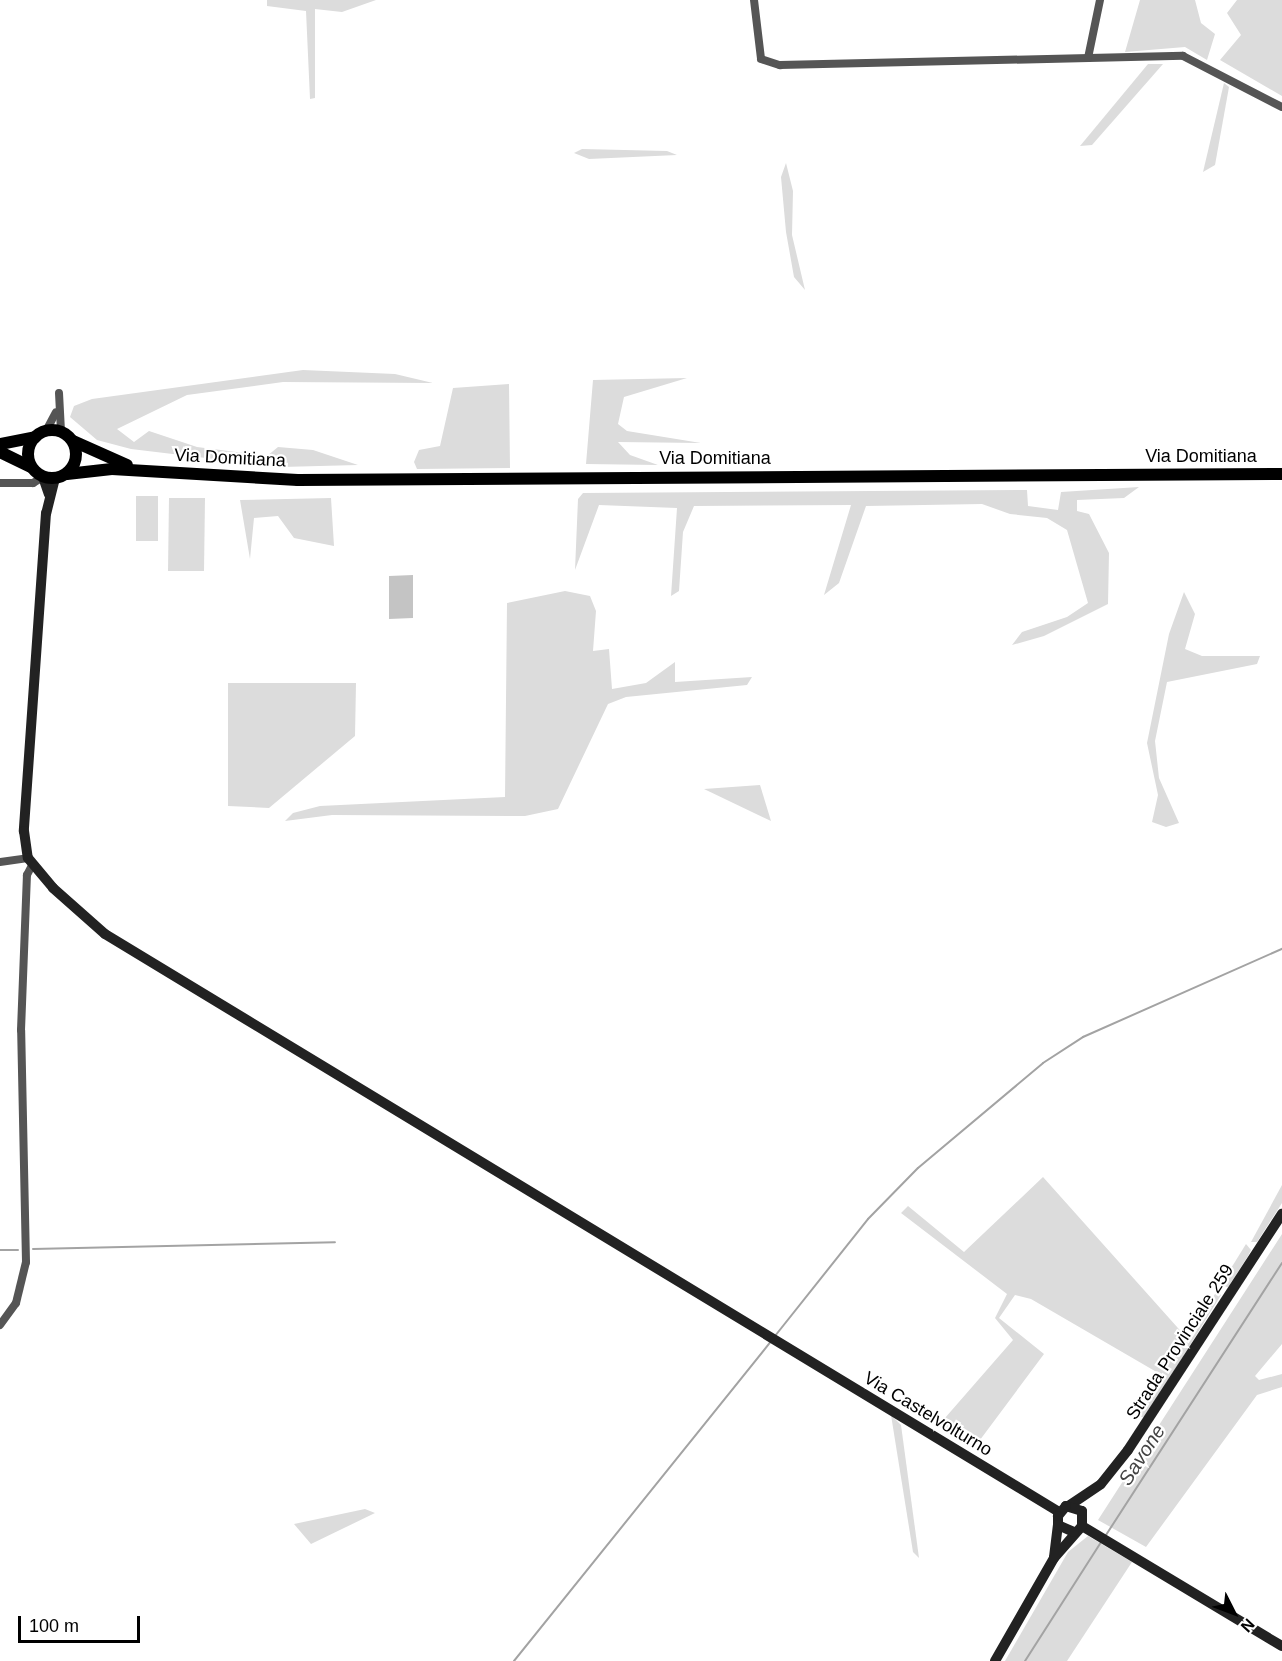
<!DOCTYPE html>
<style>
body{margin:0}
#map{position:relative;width:1282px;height:1661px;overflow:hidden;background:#fff;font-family:Arial,sans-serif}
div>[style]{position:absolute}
.green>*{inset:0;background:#dcdcdc}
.stream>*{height:2px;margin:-1px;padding:0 1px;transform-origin:1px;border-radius:1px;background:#a3a3a3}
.building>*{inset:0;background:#c4c4c4}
.street>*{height:8px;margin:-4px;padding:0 4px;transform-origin:4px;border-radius:4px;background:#555}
.secondary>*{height:10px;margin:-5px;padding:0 5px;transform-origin:5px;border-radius:5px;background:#222}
.primary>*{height:12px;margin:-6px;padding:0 6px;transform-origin:6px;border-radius:6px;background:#000}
.primary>.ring{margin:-6px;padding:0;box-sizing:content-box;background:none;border:12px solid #000;border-radius:50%}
span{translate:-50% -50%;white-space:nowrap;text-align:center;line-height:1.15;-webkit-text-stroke:4.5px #fff;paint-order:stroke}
.street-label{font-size:18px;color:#000}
.water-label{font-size:20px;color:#444;font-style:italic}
.north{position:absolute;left:1204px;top:1583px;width:60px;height:60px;-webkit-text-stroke:4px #fff;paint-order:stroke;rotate:132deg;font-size:16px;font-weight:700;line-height:24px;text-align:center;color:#000}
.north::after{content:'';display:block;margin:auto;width:21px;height:27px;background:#000;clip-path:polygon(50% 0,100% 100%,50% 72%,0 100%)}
.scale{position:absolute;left:18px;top:1616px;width:122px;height:27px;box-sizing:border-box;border:3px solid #000;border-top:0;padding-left:8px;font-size:18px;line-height:21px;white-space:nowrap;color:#000;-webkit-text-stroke:4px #fff;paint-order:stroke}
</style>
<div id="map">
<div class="green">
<div style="clip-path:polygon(267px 0,376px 0,342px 12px,315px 9px,315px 98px,310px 99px,306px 11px,267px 6px)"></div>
<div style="clip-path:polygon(1140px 0,1195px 0,1201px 23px,1215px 34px,1207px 60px,1185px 47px,1125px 52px)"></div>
<div style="clip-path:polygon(1237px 0,1282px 0,1282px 96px,1220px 60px,1241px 35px,1227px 13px)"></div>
<div style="clip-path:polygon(1148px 64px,1163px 64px,1092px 145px,1080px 146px)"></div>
<div style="clip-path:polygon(1224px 83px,1229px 87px,1215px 165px,1203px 172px)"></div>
<div style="clip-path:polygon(582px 149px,667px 151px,677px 155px,589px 159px,574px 153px)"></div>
<div style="clip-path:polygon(786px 163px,793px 191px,792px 235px,805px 290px,794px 277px,786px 232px,781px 177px)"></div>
<div style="clip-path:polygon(303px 370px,395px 374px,433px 383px,283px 382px,187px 395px,117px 429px,134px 442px,149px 431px,197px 447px,267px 456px,278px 447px,313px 450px,358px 465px,281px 467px,131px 449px,97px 440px,70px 417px,74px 406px,92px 399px)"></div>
<div style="clip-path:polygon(687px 378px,624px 397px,618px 424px,627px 431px,701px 443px,618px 442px,630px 455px,658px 465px,586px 464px,593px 380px)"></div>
<div style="clip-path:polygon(509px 384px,510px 468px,417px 469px,414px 462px,419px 450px,440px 446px,453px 388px)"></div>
<div style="clip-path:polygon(1139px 487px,1124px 498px,1077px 500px,1077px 511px,1089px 514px,1109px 553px,1108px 604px,1044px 636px,1012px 645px,1022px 632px,1067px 617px,1088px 603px,1067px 530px,1047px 518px,1010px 514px,982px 504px,866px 506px,839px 583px,824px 595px,851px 505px,694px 506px,683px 532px,679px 591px,671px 596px,677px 508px,599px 505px,575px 570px,578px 499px,583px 493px,1027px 490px,1028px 506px,1058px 510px,1061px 492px)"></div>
<div style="clip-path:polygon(136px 496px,158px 496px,158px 541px,136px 541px)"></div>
<div style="clip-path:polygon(169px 498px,205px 498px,204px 571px,168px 571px)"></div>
<div style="clip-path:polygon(331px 498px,334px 546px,294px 538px,278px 516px,254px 518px,250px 559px,240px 500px)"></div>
<div style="clip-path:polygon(565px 591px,590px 596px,596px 611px,593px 651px,609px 649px,612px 689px,646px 683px,675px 662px,675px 682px,752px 677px,747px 685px,626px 697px,608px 704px,558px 809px,525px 816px,332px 815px,285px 821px,293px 813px,320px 806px,505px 797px,507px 603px)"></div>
<div style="clip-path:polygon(1184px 592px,1195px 614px,1185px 649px,1202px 656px,1260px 656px,1257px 664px,1167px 682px,1155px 741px,1159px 778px,1179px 823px,1166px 827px,1152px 822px,1158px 795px,1147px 743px,1169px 634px)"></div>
<div style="clip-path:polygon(228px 683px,356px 683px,355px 736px,269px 808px,228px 806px)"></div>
<div style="clip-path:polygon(760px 785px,771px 821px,704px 789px)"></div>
<div style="clip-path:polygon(1043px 1177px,1186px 1337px,1217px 1291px,1221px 1295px,1145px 1418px,1135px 1415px,1160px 1374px,1031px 1299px,1015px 1295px,999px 1318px,1044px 1354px,974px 1448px,938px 1426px,1013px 1340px,995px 1318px,1007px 1294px,901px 1213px,908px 1206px,964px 1252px)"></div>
<div style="clip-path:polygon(1282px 1185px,1282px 1203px,1257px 1242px,1251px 1242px)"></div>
<div style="clip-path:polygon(1282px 1234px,1282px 1344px,1255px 1376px,1259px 1380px,1282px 1374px,1282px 1387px,1257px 1395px,1146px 1547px,1098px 1520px)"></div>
<div style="clip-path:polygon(1246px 1244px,1251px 1250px,1248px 1256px,1228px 1287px,1220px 1286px)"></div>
<div style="clip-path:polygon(891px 1415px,901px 1425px,919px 1558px,913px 1552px)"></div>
<div style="clip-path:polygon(365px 1509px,375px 1513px,311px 1544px,294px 1524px)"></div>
<div style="clip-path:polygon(1088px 1536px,1132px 1562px,1067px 1661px,1005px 1661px,1068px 1552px)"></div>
</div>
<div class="stream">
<div style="left:33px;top:1249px;width:302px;rotate:-1.3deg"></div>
<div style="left:0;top:1250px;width:18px"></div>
<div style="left:775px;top:1336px;width:149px;rotate:-51.5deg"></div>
<div style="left:868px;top:1219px;width:71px;rotate:-45.6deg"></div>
<div style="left:918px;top:1168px;width:163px;rotate:-40deg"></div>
<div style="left:1043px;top:1063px;width:48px;rotate:-33deg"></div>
<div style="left:1083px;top:1037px;width:218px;rotate:-23.9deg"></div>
<div style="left:1106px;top:1535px;width:324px;rotate:-57.1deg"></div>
<div style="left:514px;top:1661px;width:410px;rotate:-51.2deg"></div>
<div style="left:1025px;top:1661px;width:141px;rotate:-57.4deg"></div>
</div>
<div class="building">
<div style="clip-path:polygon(413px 575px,413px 618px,389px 619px,389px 576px)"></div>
</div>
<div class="street">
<div style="left:754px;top:0;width:59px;rotate:83.2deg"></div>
<div style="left:761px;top:59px;width:20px;rotate:18deg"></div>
<div style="left:780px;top:65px;width:403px;rotate:-1.3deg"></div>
<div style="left:1183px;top:56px;width:111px;rotate:27.3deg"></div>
<div style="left:1088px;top:58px;width:59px;rotate:-78.3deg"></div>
<div style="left:59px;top:393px;width:38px;rotate:87deg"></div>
<div style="left:46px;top:431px;width:21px;rotate:-62deg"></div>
<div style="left:0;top:483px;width:33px"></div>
<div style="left:33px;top:483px;width:12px;rotate:-31deg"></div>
<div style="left:0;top:862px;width:28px;rotate:-8deg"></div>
<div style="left:0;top:1325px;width:27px;rotate:-54deg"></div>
<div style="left:16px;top:1303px;width:42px;rotate:-76.3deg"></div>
<div style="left:26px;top:1262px;width:232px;rotate:-91.2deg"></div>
<div style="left:21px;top:1030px;width:155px;rotate:-87.8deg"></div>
<div style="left:27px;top:875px;width:11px;rotate:-63deg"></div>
</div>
<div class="secondary">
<div style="left:43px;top:477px;width:18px;rotate:71deg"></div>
<div style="left:55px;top:478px;width:36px;rotate:104deg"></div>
<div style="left:46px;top:513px;width:319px;rotate:94deg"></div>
<div style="left:24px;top:831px;width:27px;rotate:82deg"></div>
<div style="left:28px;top:858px;width:39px;rotate:50deg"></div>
<div style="left:53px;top:888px;width:69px;rotate:41.5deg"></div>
<div style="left:105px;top:934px;width:1115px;rotate:31.21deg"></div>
<div style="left:1070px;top:1505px;width:37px;rotate:-34deg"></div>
<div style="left:1101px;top:1484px;width:43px;rotate:-51.5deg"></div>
<div style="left:1128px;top:1450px;width:282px;rotate:-56.9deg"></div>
<div style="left:1082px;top:1526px;width:233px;rotate:31deg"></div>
<div style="left:1054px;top:1557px;width:32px;rotate:-83deg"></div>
<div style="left:995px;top:1661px;width:119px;rotate:-60.2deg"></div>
<div style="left:1054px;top:1558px;width:43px;rotate:-48.8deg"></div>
<div style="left:1082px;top:1526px;width:15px;rotate:-90deg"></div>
<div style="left:1082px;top:1511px;width:17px;rotate:-163deg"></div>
<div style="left:1066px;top:1506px;width:13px;rotate:129deg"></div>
<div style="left:1058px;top:1516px;width:9px;rotate:90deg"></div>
<div style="left:1058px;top:1525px;width:17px;rotate:24deg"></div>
</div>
<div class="primary">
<div class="ring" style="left:28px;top:430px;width:36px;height:36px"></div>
<div style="left:73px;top:441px;width:59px;rotate:24deg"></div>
<div style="left:0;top:444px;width:36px;rotate:-11deg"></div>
<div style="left:0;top:452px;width:34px;rotate:26deg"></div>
<div style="left:67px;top:474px;width:45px;rotate:-6.3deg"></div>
<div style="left:112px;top:469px;width:186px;rotate:3.4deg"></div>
<div style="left:298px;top:480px;width:984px;rotate:-0.35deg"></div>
</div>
<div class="street-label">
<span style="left:1201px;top:456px">Via Domitiana</span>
<span style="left:230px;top:458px;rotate:3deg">Via Domitiana</span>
<span style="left:715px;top:458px">Via Domitiana</span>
<span style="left:1180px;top:1342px;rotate:-57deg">Strada Provinciale 259</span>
<span style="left:928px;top:1414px;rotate:31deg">Via Castelvolturno</span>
</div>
<div class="water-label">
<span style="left:1142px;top:1455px;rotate:-57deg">Savone</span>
</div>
<div class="north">N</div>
<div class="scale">100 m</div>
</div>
